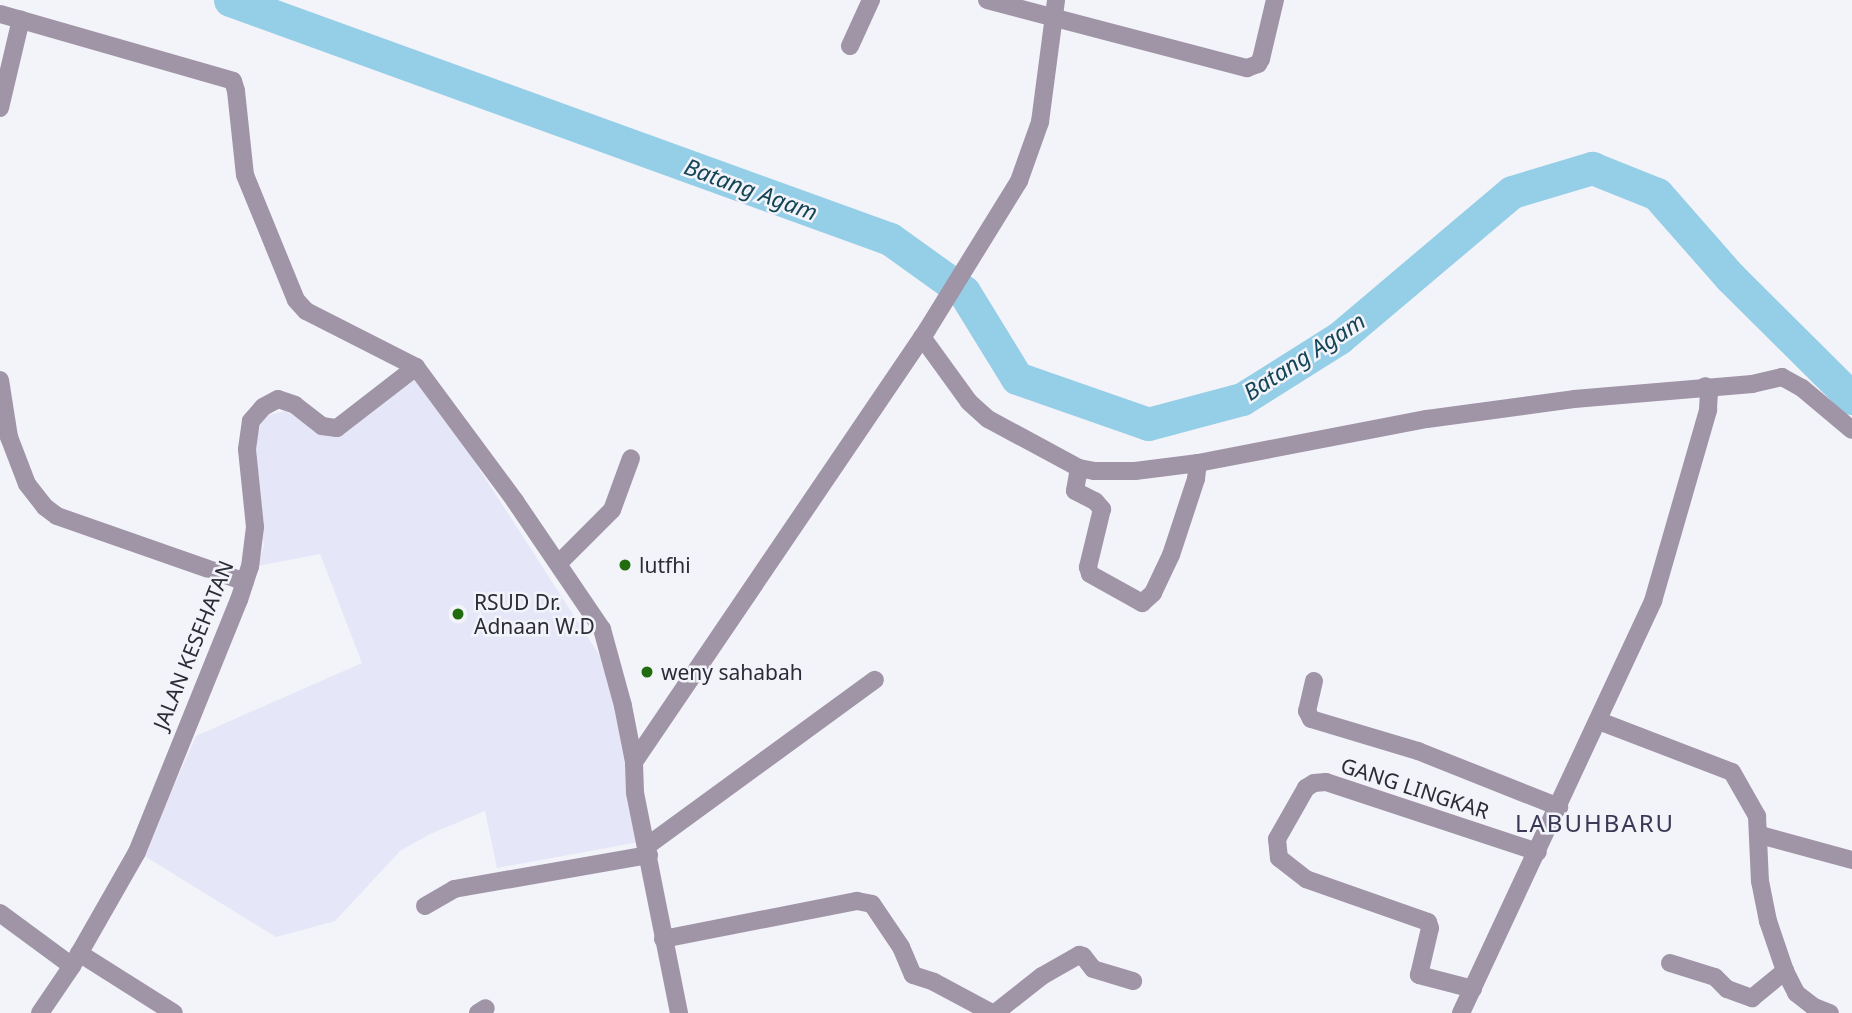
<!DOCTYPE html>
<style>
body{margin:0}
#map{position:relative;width:1852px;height:1013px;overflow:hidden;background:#f3f3fa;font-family:"Noto Sans",sans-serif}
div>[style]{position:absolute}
.built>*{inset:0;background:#e5e6f7}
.river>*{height:33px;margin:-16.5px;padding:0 16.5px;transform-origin:16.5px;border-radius:16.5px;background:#94cee7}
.minor>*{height:18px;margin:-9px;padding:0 9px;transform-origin:9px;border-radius:9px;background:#a094a7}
.tertiary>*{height:18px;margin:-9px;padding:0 9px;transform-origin:9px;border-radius:9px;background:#a094a7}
.dots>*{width:19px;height:19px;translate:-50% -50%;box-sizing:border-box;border:4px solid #f3f3fa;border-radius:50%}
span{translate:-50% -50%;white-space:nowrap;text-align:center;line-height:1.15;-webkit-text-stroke:5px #f3f3fa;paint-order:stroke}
.poi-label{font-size:21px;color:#2c2c39}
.left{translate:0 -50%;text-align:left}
.street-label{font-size:21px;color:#2c2c39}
.water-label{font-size:23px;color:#144557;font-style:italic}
.quarter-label{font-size:24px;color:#393855;letter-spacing:2px}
</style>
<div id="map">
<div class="built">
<div style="clip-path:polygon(418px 374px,607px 667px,639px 842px,497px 868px,485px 811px,430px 834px,400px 851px,335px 921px,276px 937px,143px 855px,196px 736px,362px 663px,320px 554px,257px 566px,264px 546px,256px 495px,253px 446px,264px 416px,286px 411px,324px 435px,343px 431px)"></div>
</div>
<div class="river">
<div style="left:230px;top:0;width:702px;rotate:19.91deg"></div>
<div style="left:890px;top:239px;width:91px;rotate:35.6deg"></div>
<div style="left:964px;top:292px;width:101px;rotate:58.4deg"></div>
<div style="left:1017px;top:378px;width:139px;rotate:19.3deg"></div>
<div style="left:1148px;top:424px;width:97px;rotate:-14.9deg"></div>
<div style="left:1242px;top:399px;width:115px;rotate:-32.2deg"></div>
<div style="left:1339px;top:338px;width:226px;rotate:-40.2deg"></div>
<div style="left:1512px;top:192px;width:84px;rotate:-16.7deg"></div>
<div style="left:1592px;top:168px;width:70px;rotate:21.8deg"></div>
<div style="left:1657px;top:194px;width:111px;rotate:48.7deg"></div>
<div style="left:1730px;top:277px;width:172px;rotate:44.8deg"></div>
</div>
<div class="minor">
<div style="left:987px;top:0;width:269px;rotate:14.7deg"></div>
<div style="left:1247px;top:68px;width:12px;rotate:-20deg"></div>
<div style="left:1258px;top:64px;width:6px;rotate:-59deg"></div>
<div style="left:1261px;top:59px;width:61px;rotate:-76.7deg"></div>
<div style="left:0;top:14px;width:242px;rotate:16deg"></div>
<div style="left:233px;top:81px;width:10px;rotate:73deg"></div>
<div style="left:236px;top:91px;width:84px;rotate:83.9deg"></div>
<div style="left:245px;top:175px;width:135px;rotate:67.8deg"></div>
<div style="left:296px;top:300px;width:15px;rotate:48deg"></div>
<div style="left:306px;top:311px;width:123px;rotate:27deg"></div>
<div style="left:416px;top:367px;width:167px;rotate:53.5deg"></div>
<div style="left:515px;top:501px;width:155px;rotate:55.8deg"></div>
<div style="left:602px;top:629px;width:80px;rotate:74.7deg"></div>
<div style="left:623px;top:706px;width:57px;rotate:78.9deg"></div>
<div style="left:850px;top:46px;width:51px;rotate:-65.5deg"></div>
<div style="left:0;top:108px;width:91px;rotate:-76.7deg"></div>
<div style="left:922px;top:337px;width:80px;rotate:54.1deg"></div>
<div style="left:969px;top:402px;width:25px;rotate:42deg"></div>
<div style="left:988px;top:419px;width:103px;rotate:28.3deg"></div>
<div style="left:1079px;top:468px;width:15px;rotate:11deg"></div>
<div style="left:1094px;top:471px;width:41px"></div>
<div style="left:1135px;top:471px;width:64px;rotate:-7.2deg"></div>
<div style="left:1198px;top:463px;width:233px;rotate:-10.9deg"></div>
<div style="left:1427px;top:419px;width:148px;rotate:-7.7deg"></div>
<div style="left:1574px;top:399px;width:179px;rotate:-4.8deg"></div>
<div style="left:1752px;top:384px;width:31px;rotate:-13deg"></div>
<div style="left:1782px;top:377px;width:23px;rotate:29deg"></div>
<div style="left:1802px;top:388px;width:65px;rotate:40deg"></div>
<div style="left:0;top:380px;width:58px;rotate:81deg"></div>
<div style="left:9px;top:437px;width:50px;rotate:69deg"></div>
<div style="left:27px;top:484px;width:29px;rotate:52deg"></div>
<div style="left:45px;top:507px;width:15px;rotate:37deg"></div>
<div style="left:57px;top:516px;width:199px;rotate:19.3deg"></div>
<div style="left:1079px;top:468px;width:23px;rotate:100deg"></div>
<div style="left:1075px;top:491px;width:22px;rotate:27deg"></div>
<div style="left:1095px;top:501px;width:11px;rotate:49deg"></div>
<div style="left:1102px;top:509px;width:60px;rotate:103.6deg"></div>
<div style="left:1088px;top:567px;width:7px;rotate:74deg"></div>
<div style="left:1090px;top:574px;width:60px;rotate:29.1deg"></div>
<div style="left:1142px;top:603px;width:15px;rotate:-42deg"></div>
<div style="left:1153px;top:593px;width:42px;rotate:-64.7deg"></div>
<div style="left:1171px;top:555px;width:80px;rotate:-71.8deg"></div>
<div style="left:1196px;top:479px;width:16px;rotate:-83deg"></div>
<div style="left:559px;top:563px;width:75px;rotate:-45deg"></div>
<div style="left:612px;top:510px;width:55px;rotate:-69.9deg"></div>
<div style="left:1314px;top:681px;width:31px;rotate:103deg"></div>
<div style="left:1307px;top:711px;width:9px;rotate:63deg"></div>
<div style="left:1311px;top:719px;width:112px;rotate:16.7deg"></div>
<div style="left:1418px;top:751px;width:152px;rotate:21.7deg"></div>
<div style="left:1599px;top:721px;width:142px;rotate:21deg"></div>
<div style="left:1732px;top:772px;width:51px;rotate:60.4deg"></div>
<div style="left:1757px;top:816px;width:65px;rotate:87.4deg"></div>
<div style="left:1760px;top:881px;width:41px;rotate:78.7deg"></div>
<div style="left:1768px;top:921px;width:53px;rotate:71.2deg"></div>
<div style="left:1785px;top:971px;width:25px;rotate:63deg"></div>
<div style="left:1796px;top:993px;width:23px;rotate:38deg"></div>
<div style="left:1814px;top:1007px;width:17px;rotate:21deg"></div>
<div style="left:1760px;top:835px;width:95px;rotate:15.2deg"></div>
<div style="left:647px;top:846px;width:282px;rotate:-36.1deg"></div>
<div style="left:425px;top:906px;width:34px;rotate:-30deg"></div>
<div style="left:454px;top:889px;width:198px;rotate:-9.9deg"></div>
<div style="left:0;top:913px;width:89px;rotate:36.4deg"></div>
<div style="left:663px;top:939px;width:198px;rotate:-11.1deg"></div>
<div style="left:857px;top:901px;width:15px;rotate:11deg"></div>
<div style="left:872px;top:904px;width:52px;rotate:56deg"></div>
<div style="left:901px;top:947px;width:30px;rotate:67deg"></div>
<div style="left:913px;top:975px;width:22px;rotate:18deg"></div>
<div style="left:934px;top:982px;width:66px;rotate:28.1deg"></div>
<div style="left:79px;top:953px;width:112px;rotate:32.3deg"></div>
<div style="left:1670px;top:963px;width:47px;rotate:17.3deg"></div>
<div style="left:1715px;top:977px;width:17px;rotate:45deg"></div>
<div style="left:1727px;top:989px;width:27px;rotate:20deg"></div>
<div style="left:1752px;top:998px;width:43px;rotate:-39.3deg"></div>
<div style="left:1473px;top:989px;width:56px;rotate:-165.5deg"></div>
<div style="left:1419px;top:975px;width:48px;rotate:-76.8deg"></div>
<div style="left:1430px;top:928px;width:6px;rotate:-108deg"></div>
<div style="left:1428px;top:922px;width:129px;rotate:-160.6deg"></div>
<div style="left:1306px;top:879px;width:34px;rotate:-142deg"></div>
<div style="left:1279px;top:858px;width:19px;rotate:-96deg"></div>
<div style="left:1277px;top:839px;width:59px;rotate:-60.4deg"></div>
<div style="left:1306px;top:788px;width:9px;rotate:-32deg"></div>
<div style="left:1314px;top:783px;width:12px;rotate:-5deg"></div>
<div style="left:1326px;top:782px;width:223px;rotate:18.3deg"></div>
<div style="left:40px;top:1013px;width:57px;rotate:-55.8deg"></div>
<div style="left:72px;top:966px;width:131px;rotate:-60.3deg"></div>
<div style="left:137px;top:852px;width:272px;rotate:-68deg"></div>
<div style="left:239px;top:600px;width:35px;rotate:-72deg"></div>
<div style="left:250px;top:567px;width:40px;rotate:-82.9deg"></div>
<div style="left:255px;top:527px;width:78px;rotate:-95.9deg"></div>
<div style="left:247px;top:449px;width:28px;rotate:-82deg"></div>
<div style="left:251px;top:421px;width:18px;rotate:-49deg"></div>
<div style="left:263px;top:407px;width:17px;rotate:-28deg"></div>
<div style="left:278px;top:399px;width:18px;rotate:19deg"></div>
<div style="left:295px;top:405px;width:34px;rotate:38deg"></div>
<div style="left:322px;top:426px;width:15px;rotate:8deg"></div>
<div style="left:337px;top:428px;width:100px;rotate:-37.7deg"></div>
<div style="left:478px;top:1013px;width:9px;rotate:-32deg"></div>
<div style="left:995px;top:1013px;width:60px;rotate:-38.2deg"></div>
<div style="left:1042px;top:976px;width:43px;rotate:-29.6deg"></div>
<div style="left:1079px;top:955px;width:4px;rotate:14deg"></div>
<div style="left:1083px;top:956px;width:16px;rotate:52deg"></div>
<div style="left:1093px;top:969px;width:42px;rotate:16.7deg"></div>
<div style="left:1461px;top:1013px;width:455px;rotate:-65deg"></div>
<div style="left:1653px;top:601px;width:199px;rotate:-73.9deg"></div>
<div style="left:1708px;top:410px;width:18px;rotate:-87deg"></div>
<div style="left:1709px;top:392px;width:7px;rotate:-124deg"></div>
</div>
<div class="tertiary">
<div style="left:679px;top:1013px;width:225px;rotate:-101.3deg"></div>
<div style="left:635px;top:792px;width:30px;rotate:-92deg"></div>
<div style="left:634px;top:762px;width:522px;rotate:-55.85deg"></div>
<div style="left:927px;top:330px;width:175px;rotate:-58.3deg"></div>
<div style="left:1019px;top:181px;width:63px;rotate:-70.4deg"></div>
<div style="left:1040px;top:122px;width:123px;rotate:-82.5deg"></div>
</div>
<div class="dots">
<div style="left:625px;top:565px;background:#206c0e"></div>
<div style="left:458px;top:614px;background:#206c0e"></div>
<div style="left:647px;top:672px;background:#206c0e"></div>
</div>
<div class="poi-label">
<span class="left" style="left:639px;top:565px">lutfhi</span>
<span class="left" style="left:474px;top:614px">RSUD Dr.<br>Adnaan W.D</span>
<span class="left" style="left:661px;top:672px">weny sahabah</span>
</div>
<div class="street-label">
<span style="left:193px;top:645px;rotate:-68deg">JALAN KESEHATAN</span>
<span style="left:1415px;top:788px;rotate:18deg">GANG LINGKAR</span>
</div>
<div class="water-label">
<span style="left:751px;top:189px;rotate:20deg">Batang Agam</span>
<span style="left:1304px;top:356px;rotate:-33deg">Batang Agam</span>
</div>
<div class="quarter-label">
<span style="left:1595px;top:823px">LABUHBARU</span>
</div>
</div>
